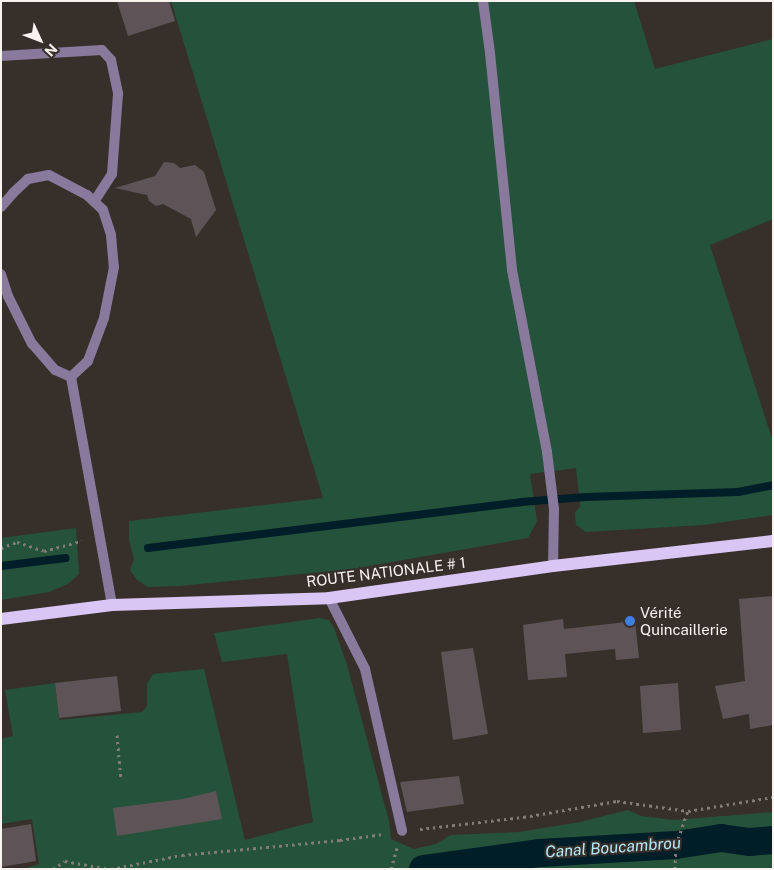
<!DOCTYPE html>
<meta charset="utf-8">
<style>
body{margin:0}
#map{position:relative;width:774px;height:870px;overflow:hidden;background:#37302a;font-family:"Public Sans",sans-serif}
div>[style]{position:absolute}
.green>*{inset:0;background:#25523a}
.stream>*{height:8px;margin:-4px;padding:0 4px;transform-origin:4px;border-radius:4px;background:#001e27}
.canal>*{height:28px;margin:-14px;padding:0 14px;transform-origin:14px;border-radius:14px;background:#001e27}
.building>*{inset:0;background:#5e5457}
.path>*{height:3px;margin-top:-1.5px;transform-origin:0;background:repeating-linear-gradient(90deg,#827c76 0 2.5px,transparent 0 6.5px)}
.service>*{height:10px;margin:-5px;padding:0 5px;transform-origin:5px;border-radius:5px;background:#89799d}
.primary>*{height:12px;margin:-6px;padding:0 6px;transform-origin:6px;border-radius:6px;background:#dac6f4}
.dots>*{width:14px;height:14px;translate:-50% -50%;box-sizing:border-box;border:2px solid #37302a;border-radius:50%}
span{translate:-50% -50%;white-space:nowrap;text-align:center;line-height:1.15;-webkit-text-stroke:4px #37302a;paint-order:stroke}
.street-label{font-size:15px;color:#f8f3ef}
.poi-label{font-size:15px;color:#f8f3ef}
.left{translate:0 -50%;text-align:left}
.water-label{font-size:16px;color:#b3e8f9;font-style:italic}
.frame{position:absolute;inset:0;border:2px solid #f8f3ef;pointer-events:none}
.north{position:absolute;left:15px;top:15px;width:50px;height:50px;-webkit-text-stroke:4px #37302a;paint-order:stroke;rotate:133deg;font-size:14px;font-weight:700;line-height:20px;text-align:center;color:#f8f3ef}
.north::after{content:'';display:block;margin:auto;width:18px;height:22px;background:#f8f3ef;clip-path:polygon(50% 0,100% 100%,50% 72%,0 100%)}
</style>
<div id="map">
<div class="green">
<div style="clip-path:polygon(171px 1px,634px 1px,655px 69px,773px 39px,773px 219px,710px 245px,773px 442px,773px 515px,703px 525px,586px 532px,576px 525px,575px 513px,580px 506px,576px 468px,530px 474px,537px 521px,528px 538px,352px 569px,179px 586px,148px 587px,137px 580px,130px 570px,134px 559px,129px 540px,129px 521px,323px 498px)"></div>
<div style="clip-path:polygon(76px 528px,79px 574px,68px 584px,49px 592px,1px 600px,1px 538px)"></div>
<div style="clip-path:polygon(320px 618px,329px 620px,334px 628px,347px 665px,389px 821px,391px 839px,414px 849px,436px 844px,451px 835px,519px 832px,580px 822px,628px 810px,641px 816px,674px 820px,773px 812px,773px 837px,743px 838px,716px 835px,650px 844px,600px 843px,398px 869px,24px 869px,39px 864px,32px 819px,1px 824px,1px 739px,13px 736px,5px 690px,55px 683px,59px 720px,142px 712px,147px 706px,147px 684px,153px 674px,204px 669px,245px 840px,313px 822px,287px 654px,222px 662px,214px 633px)"></div>
<div style="clip-path:polygon(773px 845px,773px 869px,487px 869px,590px 855px,665px 853px)"></div>
</div>
<div class="stream">
<div style="left:148px;top:548px;width:376px;rotate:-7deg"></div>
<div style="left:521px;top:502px;width:65px;rotate:-4.4deg"></div>
<div style="left:586px;top:497px;width:152px;rotate:-1.9deg"></div>
<div style="left:738px;top:492px;width:36px;rotate:-11deg"></div>
<div style="left:1px;top:566px;width:65px;rotate:-7deg"></div>
</div>
<div class="canal">
<div style="left:423px;top:869px;width:118px;rotate:-7.8deg"></div>
<div style="left:540px;top:853px;width:136px;rotate:-3.4deg"></div>
<div style="left:676px;top:845px;width:46px;rotate:-8.8deg"></div>
<div style="left:721px;top:838px;width:29px;rotate:8deg"></div>
<div style="left:750px;top:842px;width:23px;rotate:-5deg"></div>
</div>
<div class="building">
<div style="clip-path:polygon(117px 1px,169px 1px,175px 21px,128px 36px)"></div>
<div style="clip-path:polygon(164px 162px,174px 163px,180px 168px,195px 165px,204px 172px,216px 210px,196px 237px,191px 219px,163px 204px,156px 206px,149px 201px,147px 195px,115px 188px,155px 176px)"></div>
<div style="clip-path:polygon(773px 596px,773px 725px,750px 729px,749px 714px,723px 719px,715px 686px,745px 681px,739px 599px)"></div>
<div style="clip-path:polygon(563px 619px,564px 629px,635px 621px,639px 658px,616px 660px,615px 649px,565px 654px,567px 677px,528px 680px,523px 625px)"></div>
<div style="clip-path:polygon(473px 648px,488px 734px,453px 740px,441px 652px)"></div>
<div style="clip-path:polygon(117px 676px,121px 711px,59px 718px,55px 683px)"></div>
<div style="clip-path:polygon(678px 683px,681px 730px,643px 733px,640px 686px)"></div>
<div style="clip-path:polygon(459px 776px,464px 804px,407px 812px,400px 782px)"></div>
<div style="clip-path:polygon(216px 791px,222px 819px,117px 836px,113px 808px,183px 799px)"></div>
<div style="clip-path:polygon(31px 824px,36px 861px,1px 867px,1px 829px)"></div>
</div>
<div class="path">
<div style="left:1px;top:548px;width:17px;rotate:-21deg"></div>
<div style="left:17px;top:542px;width:28px;rotate:18deg"></div>
<div style="left:44px;top:551px;width:39px;rotate:-15deg"></div>
<div style="left:117px;top:735px;width:45px;rotate:84.9deg"></div>
<div style="left:420px;top:829px;width:111px;rotate:-6.7deg"></div>
<div style="left:530px;top:816px;width:88px;rotate:-9.8deg"></div>
<div style="left:617px;top:801px;width:72px;rotate:8deg"></div>
<div style="left:688px;top:811px;width:86px;rotate:-9.4deg"></div>
<div style="left:53px;top:869px;width:14px;rotate:-34deg"></div>
<div style="left:65px;top:861px;width:44px;rotate:10.5deg"></div>
<div style="left:111px;top:869px;width:72px;rotate:-11.2deg"></div>
<div style="left:182px;top:855px;width:159px;rotate:-5.4deg"></div>
<div style="left:340px;top:840px;width:44px;rotate:-7.8deg"></div>
<div style="left:391px;top:869px;width:22px;rotate:-74deg"></div>
<div style="left:675px;top:869px;width:24px;rotate:-88deg"></div>
<div style="left:676px;top:845px;width:36px;rotate:-71deg"></div>
</div>
<div class="service">
<div style="left:483px;top:1px;width:52px;rotate:82.3deg"></div>
<div style="left:490px;top:53px;width:218px;rotate:84.2deg"></div>
<div style="left:512px;top:270px;width:185px;rotate:79.1deg"></div>
<div style="left:547px;top:452px;width:57px;rotate:83deg"></div>
<div style="left:554px;top:509px;width:57px;rotate:91deg"></div>
<div style="left:1px;top:56px;width:101px;rotate:-3.4deg"></div>
<div style="left:102px;top:50px;width:13px;rotate:48deg"></div>
<div style="left:111px;top:60px;width:35px;rotate:78deg"></div>
<div style="left:118px;top:94px;width:80px;rotate:94.3deg"></div>
<div style="left:112px;top:174px;width:33px;rotate:123deg"></div>
<div style="left:1px;top:207px;width:18px;rotate:-49deg"></div>
<div style="left:13px;top:193px;width:21px;rotate:-43deg"></div>
<div style="left:28px;top:179px;width:21px;rotate:-11deg"></div>
<div style="left:49px;top:175px;width:43px;rotate:27.8deg"></div>
<div style="left:87px;top:195px;width:22px;rotate:43deg"></div>
<div style="left:103px;top:210px;width:26px;rotate:72deg"></div>
<div style="left:111px;top:235px;width:32px;rotate:85deg"></div>
<div style="left:114px;top:267px;width:52px;rotate:101.1deg"></div>
<div style="left:104px;top:318px;width:46px;rotate:110.4deg"></div>
<div style="left:88px;top:361px;width:23px;rotate:137deg"></div>
<div style="left:71px;top:377px;width:17px;rotate:-156deg"></div>
<div style="left:55px;top:370px;width:35px;rotate:-131deg"></div>
<div style="left:32px;top:344px;width:54px;rotate:-116.6deg"></div>
<div style="left:8px;top:296px;width:23px;rotate:-108deg"></div>
<div style="left:71px;top:377px;width:232px;rotate:79.8deg"></div>
<div style="left:329px;top:598px;width:80px;rotate:63.1deg"></div>
<div style="left:365px;top:669px;width:166px;rotate:77.1deg"></div>
</div>
<div class="primary">
<div style="left:1px;top:619px;width:112px;rotate:-7.2deg"></div>
<div style="left:112px;top:605px;width:217px;rotate:-1.8deg"></div>
<div style="left:329px;top:598px;width:226px;rotate:-8.1deg"></div>
<div style="left:553px;top:566px;width:221px;rotate:-6.5deg"></div>
</div>
<div class="dots">
<div style="left:630px;top:621px;background:#3f7fe0"></div>
</div>
<div class="street-label">
<span style="left:386px;top:572px;rotate:-7deg">ROUTE NATIONALE # 1</span>
</div>
<div class="poi-label">
<span class="left" style="left:640px;top:621px">Vérité<br>Quincaillerie</span>
</div>
<div class="water-label">
<span style="left:613px;top:848px;rotate:-4deg">Canal Boucambrou</span>
</div>
<div class="frame"></div>
<div class="north">N</div>
</div>
